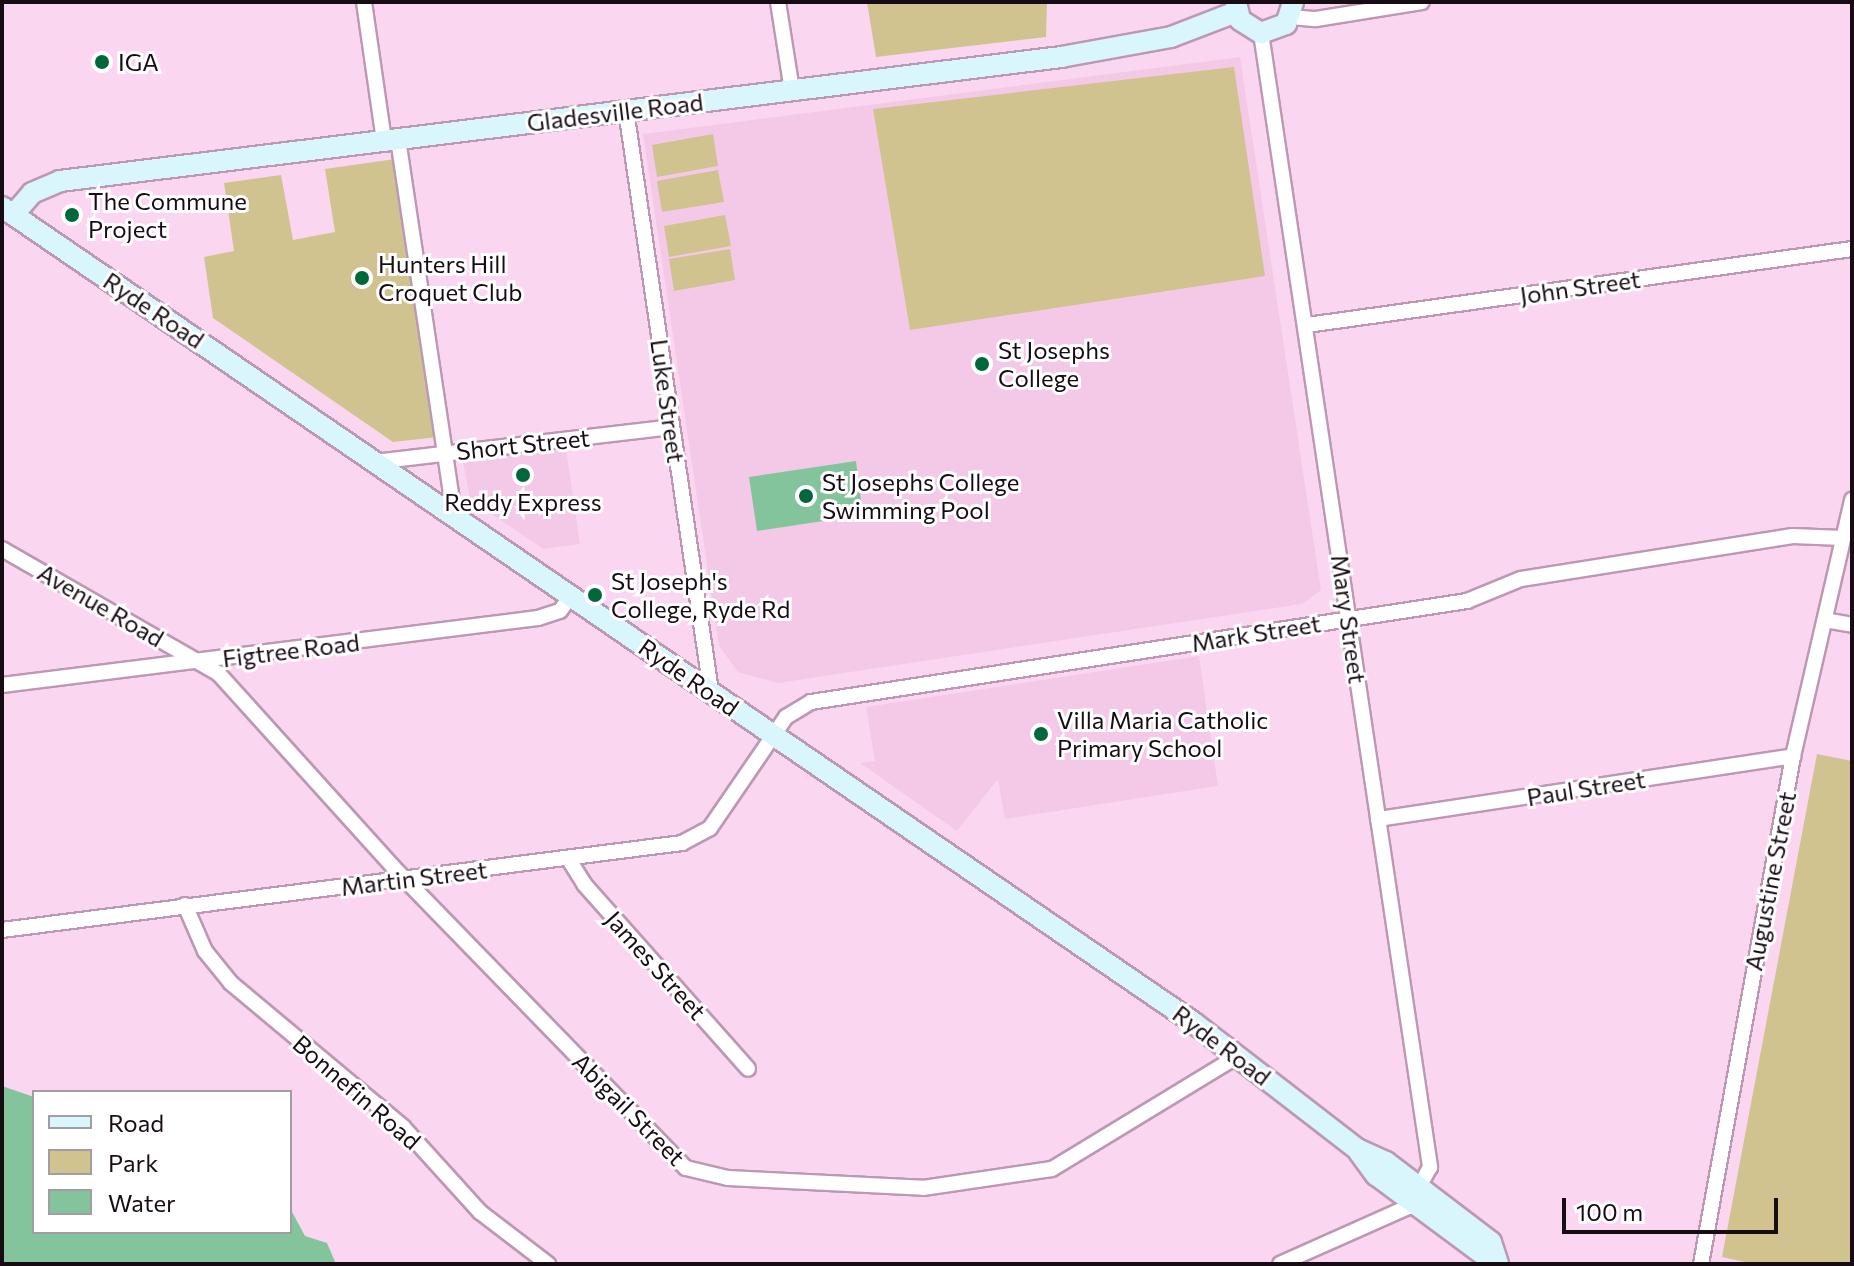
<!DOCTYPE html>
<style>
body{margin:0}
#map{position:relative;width:1854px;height:1266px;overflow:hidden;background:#fbd6f1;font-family:Commissioner,sans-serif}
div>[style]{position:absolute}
.built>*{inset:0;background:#f4c9e8}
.green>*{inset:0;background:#d0c38f}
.water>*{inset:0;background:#84c49c}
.roads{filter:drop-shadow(2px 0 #bc99b2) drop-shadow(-2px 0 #bc99b2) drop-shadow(0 2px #bc99b2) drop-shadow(0 -2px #bc99b2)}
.street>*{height:14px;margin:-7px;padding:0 7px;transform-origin:7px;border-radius:7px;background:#fff}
.secondary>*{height:20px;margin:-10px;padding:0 10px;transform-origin:10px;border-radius:10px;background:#daf6fd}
.dots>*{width:22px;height:22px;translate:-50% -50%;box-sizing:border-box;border:4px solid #fff;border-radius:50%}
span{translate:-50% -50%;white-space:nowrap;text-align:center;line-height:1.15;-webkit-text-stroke:6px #fff;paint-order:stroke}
.poi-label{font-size:24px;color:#170b14}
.left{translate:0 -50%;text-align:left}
.street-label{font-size:24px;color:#170b14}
.frame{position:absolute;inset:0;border:4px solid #170b14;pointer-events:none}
.legend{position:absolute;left:32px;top:1090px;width:260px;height:144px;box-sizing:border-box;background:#fff;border:2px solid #a29da1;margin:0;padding:10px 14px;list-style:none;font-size:24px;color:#170b14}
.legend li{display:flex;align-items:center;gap:16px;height:40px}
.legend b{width:40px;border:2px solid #a29da1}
.scale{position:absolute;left:1562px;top:1198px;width:216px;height:36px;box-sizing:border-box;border:4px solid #170b14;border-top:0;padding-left:10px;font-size:24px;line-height:28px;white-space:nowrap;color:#170b14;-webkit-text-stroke:6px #fff;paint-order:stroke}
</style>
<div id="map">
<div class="built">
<div style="clip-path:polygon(1240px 57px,1321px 590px,1302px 604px,778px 683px,738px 672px,719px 646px,643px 134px)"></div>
<div style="clip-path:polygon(566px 449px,580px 544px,543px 549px,470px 499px,463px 462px)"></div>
<div style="clip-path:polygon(1199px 656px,1218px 786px,1005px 819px,998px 779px,957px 831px,860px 763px,875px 761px,866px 707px)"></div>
</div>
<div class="green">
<div style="clip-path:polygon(867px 2px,1047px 2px,1046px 37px,876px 57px)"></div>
<div style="clip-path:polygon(1234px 67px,1265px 276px,910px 330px,873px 109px)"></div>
<div style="clip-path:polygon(713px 134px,718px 166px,657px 177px,652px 145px)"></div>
<div style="clip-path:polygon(395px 159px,438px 437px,393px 442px,213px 318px,204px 257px,234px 251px,224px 183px,281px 175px,293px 240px,335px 232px,325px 169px)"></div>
<div style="clip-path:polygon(718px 170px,724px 202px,662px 212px,657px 181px)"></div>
<div style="clip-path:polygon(725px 215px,731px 246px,669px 257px,664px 226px)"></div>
<div style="clip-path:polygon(730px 249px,735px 280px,674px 291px,669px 259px)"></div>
<div style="clip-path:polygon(1817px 754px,1852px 761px,1852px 1264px,1754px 1264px,1722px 1257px)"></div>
</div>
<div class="water">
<div style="clip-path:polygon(856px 461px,863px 515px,757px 531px,749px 477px)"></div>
<div style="clip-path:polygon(2px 1086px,34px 1097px,34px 1232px,290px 1232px,290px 1208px,305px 1236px,327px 1243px,336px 1264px,2px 1264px)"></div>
</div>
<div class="roads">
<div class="street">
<div style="left:364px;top:2px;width:139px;rotate:81.8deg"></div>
<div style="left:778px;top:2px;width:89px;rotate:81deg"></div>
<div style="left:1291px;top:17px;width:25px;rotate:5deg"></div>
<div style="left:1316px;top:19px;width:107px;rotate:-9.1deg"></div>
<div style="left:1261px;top:33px;width:1147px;rotate:81.52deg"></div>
<div style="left:1430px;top:1167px;width:46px;rotate:118.8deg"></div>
<div style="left:1408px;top:1207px;width:140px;rotate:156deg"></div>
<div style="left:626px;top:110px;width:587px;rotate:81.68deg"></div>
<div style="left:398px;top:139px;width:380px;rotate:81.5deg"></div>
<div style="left:1307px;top:325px;width:550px;rotate:-7.94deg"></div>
<div style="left:375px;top:462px;width:298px;rotate:-6.7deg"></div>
<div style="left:2px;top:549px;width:249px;rotate:29.9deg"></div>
<div style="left:218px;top:673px;width:261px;rotate:47.9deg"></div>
<div style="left:393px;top:867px;width:420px;rotate:45.8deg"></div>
<div style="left:686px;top:1168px;width:43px;rotate:13.4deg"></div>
<div style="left:728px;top:1178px;width:195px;rotate:2.9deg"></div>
<div style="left:923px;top:1188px;width:130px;rotate:-8.4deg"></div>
<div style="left:1052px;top:1169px;width:218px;rotate:-31.3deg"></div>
<div style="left:1825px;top:620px;width:27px;rotate:10deg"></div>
<div style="left:2px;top:685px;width:540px;rotate:-7.13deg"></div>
<div style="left:538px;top:618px;width:23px;rotate:-18deg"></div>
<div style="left:560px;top:611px;width:19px;rotate:-54deg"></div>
<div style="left:1378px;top:819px;width:420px;rotate:-8.6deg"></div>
<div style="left:568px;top:858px;width:31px;rotate:58deg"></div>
<div style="left:584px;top:884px;width:247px;rotate:48.4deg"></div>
<div style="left:185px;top:905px;width:50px;rotate:66.5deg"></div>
<div style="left:205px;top:951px;width:41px;rotate:50.9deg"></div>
<div style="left:231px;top:983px;width:224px;rotate:39.9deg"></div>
<div style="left:403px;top:1127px;width:115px;rotate:47.8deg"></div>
<div style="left:480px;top:1212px;width:86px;rotate:37.4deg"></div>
<div style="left:2px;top:930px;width:686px;rotate:-7.29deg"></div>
<div style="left:682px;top:843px;width:32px;rotate:-28deg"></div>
<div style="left:710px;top:828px;width:135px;rotate:-55.6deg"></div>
<div style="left:786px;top:717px;width:29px;rotate:-31deg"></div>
<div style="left:811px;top:702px;width:664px;rotate:-8.75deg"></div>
<div style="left:1467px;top:601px;width:58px;rotate:-22.2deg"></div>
<div style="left:1521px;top:579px;width:275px;rotate:-9deg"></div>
<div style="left:1793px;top:536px;width:50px;rotate:2.3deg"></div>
<div style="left:1701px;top:1264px;width:516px;rotate:-79.73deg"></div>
<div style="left:1793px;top:756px;width:263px;rotate:-77deg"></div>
</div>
<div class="secondary">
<div style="left:1236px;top:2px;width:18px;rotate:77deg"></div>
<div style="left:1240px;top:20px;width:25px;rotate:32deg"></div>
<div style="left:1261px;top:33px;width:27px;rotate:-20deg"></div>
<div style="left:1286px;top:24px;width:23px;rotate:-72deg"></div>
<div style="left:2px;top:207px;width:1445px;rotate:34.39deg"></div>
<div style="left:1194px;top:1023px;width:206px;rotate:37.7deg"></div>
<div style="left:1357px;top:1149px;width:32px;rotate:24deg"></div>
<div style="left:1386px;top:1162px;width:132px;rotate:37.3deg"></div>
<div style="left:1491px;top:1242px;width:23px;rotate:72deg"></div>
<div style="left:14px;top:214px;width:28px;rotate:-49deg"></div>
<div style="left:32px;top:193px;width:30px;rotate:-23deg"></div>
<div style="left:60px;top:181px;width:1009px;rotate:-7.06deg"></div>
<div style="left:1061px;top:57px;width:112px;rotate:-10.3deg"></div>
<div style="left:1171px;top:37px;width:70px;rotate:-21deg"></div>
<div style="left:1359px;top:1152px;width:29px;rotate:54deg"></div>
<div style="left:1376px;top:1175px;width:149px;rotate:36.6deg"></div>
</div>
</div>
<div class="dots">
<div style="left:102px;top:62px;background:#03673c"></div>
<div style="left:72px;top:215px;background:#03673c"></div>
<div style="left:362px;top:278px;background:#03673c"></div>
<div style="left:982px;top:364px;background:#03673c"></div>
<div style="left:523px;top:475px;background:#03673c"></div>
<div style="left:806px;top:496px;background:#03673c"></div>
<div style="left:595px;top:595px;background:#03673c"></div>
<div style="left:1041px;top:734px;background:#03673c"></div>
</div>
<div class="poi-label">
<span class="left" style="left:118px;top:62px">IGA</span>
<span class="left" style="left:88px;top:215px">The Commune<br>Project</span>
<span class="left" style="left:378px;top:278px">Hunters Hill<br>Croquet Club</span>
<span class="left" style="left:998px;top:364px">St Josephs<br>College</span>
<span class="left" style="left:822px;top:496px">St Josephs College<br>Swimming Pool</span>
<span style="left:523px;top:502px">Reddy Express</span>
<span class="left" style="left:611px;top:595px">St Joseph's<br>College, Ryde Rd</span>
<span class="left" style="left:1057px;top:734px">Villa Maria Catholic<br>Primary School</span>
</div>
<div class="street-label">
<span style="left:615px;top:112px;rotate:-7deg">Gladesville Road</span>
<span style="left:1580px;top:287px;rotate:-8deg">John Street</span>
<span style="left:154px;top:310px;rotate:34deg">Ryde Road</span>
<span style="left:668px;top:401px;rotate:82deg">Luke Street</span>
<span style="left:523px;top:444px;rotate:-6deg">Short Street</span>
<span style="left:101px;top:605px;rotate:30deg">Avenue Road</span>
<span style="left:1349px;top:619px;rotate:82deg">Mary Street</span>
<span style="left:1256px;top:633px;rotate:-9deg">Mark Street</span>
<span style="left:291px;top:650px;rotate:-7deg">Figtree Road</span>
<span style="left:689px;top:677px;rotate:35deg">Ryde Road</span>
<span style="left:1586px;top:788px;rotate:-9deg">Paul Street</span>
<span style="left:414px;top:878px;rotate:-7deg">Martin Street</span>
<span style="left:1770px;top:881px;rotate:-79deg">Augustine Street</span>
<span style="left:656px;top:965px;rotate:48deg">James Street</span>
<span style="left:1222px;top:1045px;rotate:37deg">Ryde Road</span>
<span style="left:357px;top:1092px;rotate:41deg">Bonnefin Road</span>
<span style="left:629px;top:1109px;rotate:45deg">Abigail Street</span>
</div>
<div class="frame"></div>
<ul class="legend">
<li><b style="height:10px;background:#daf6fd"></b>Road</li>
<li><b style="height:22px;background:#d0c38f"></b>Park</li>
<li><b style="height:22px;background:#84c49c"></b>Water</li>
</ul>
<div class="scale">100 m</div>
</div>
